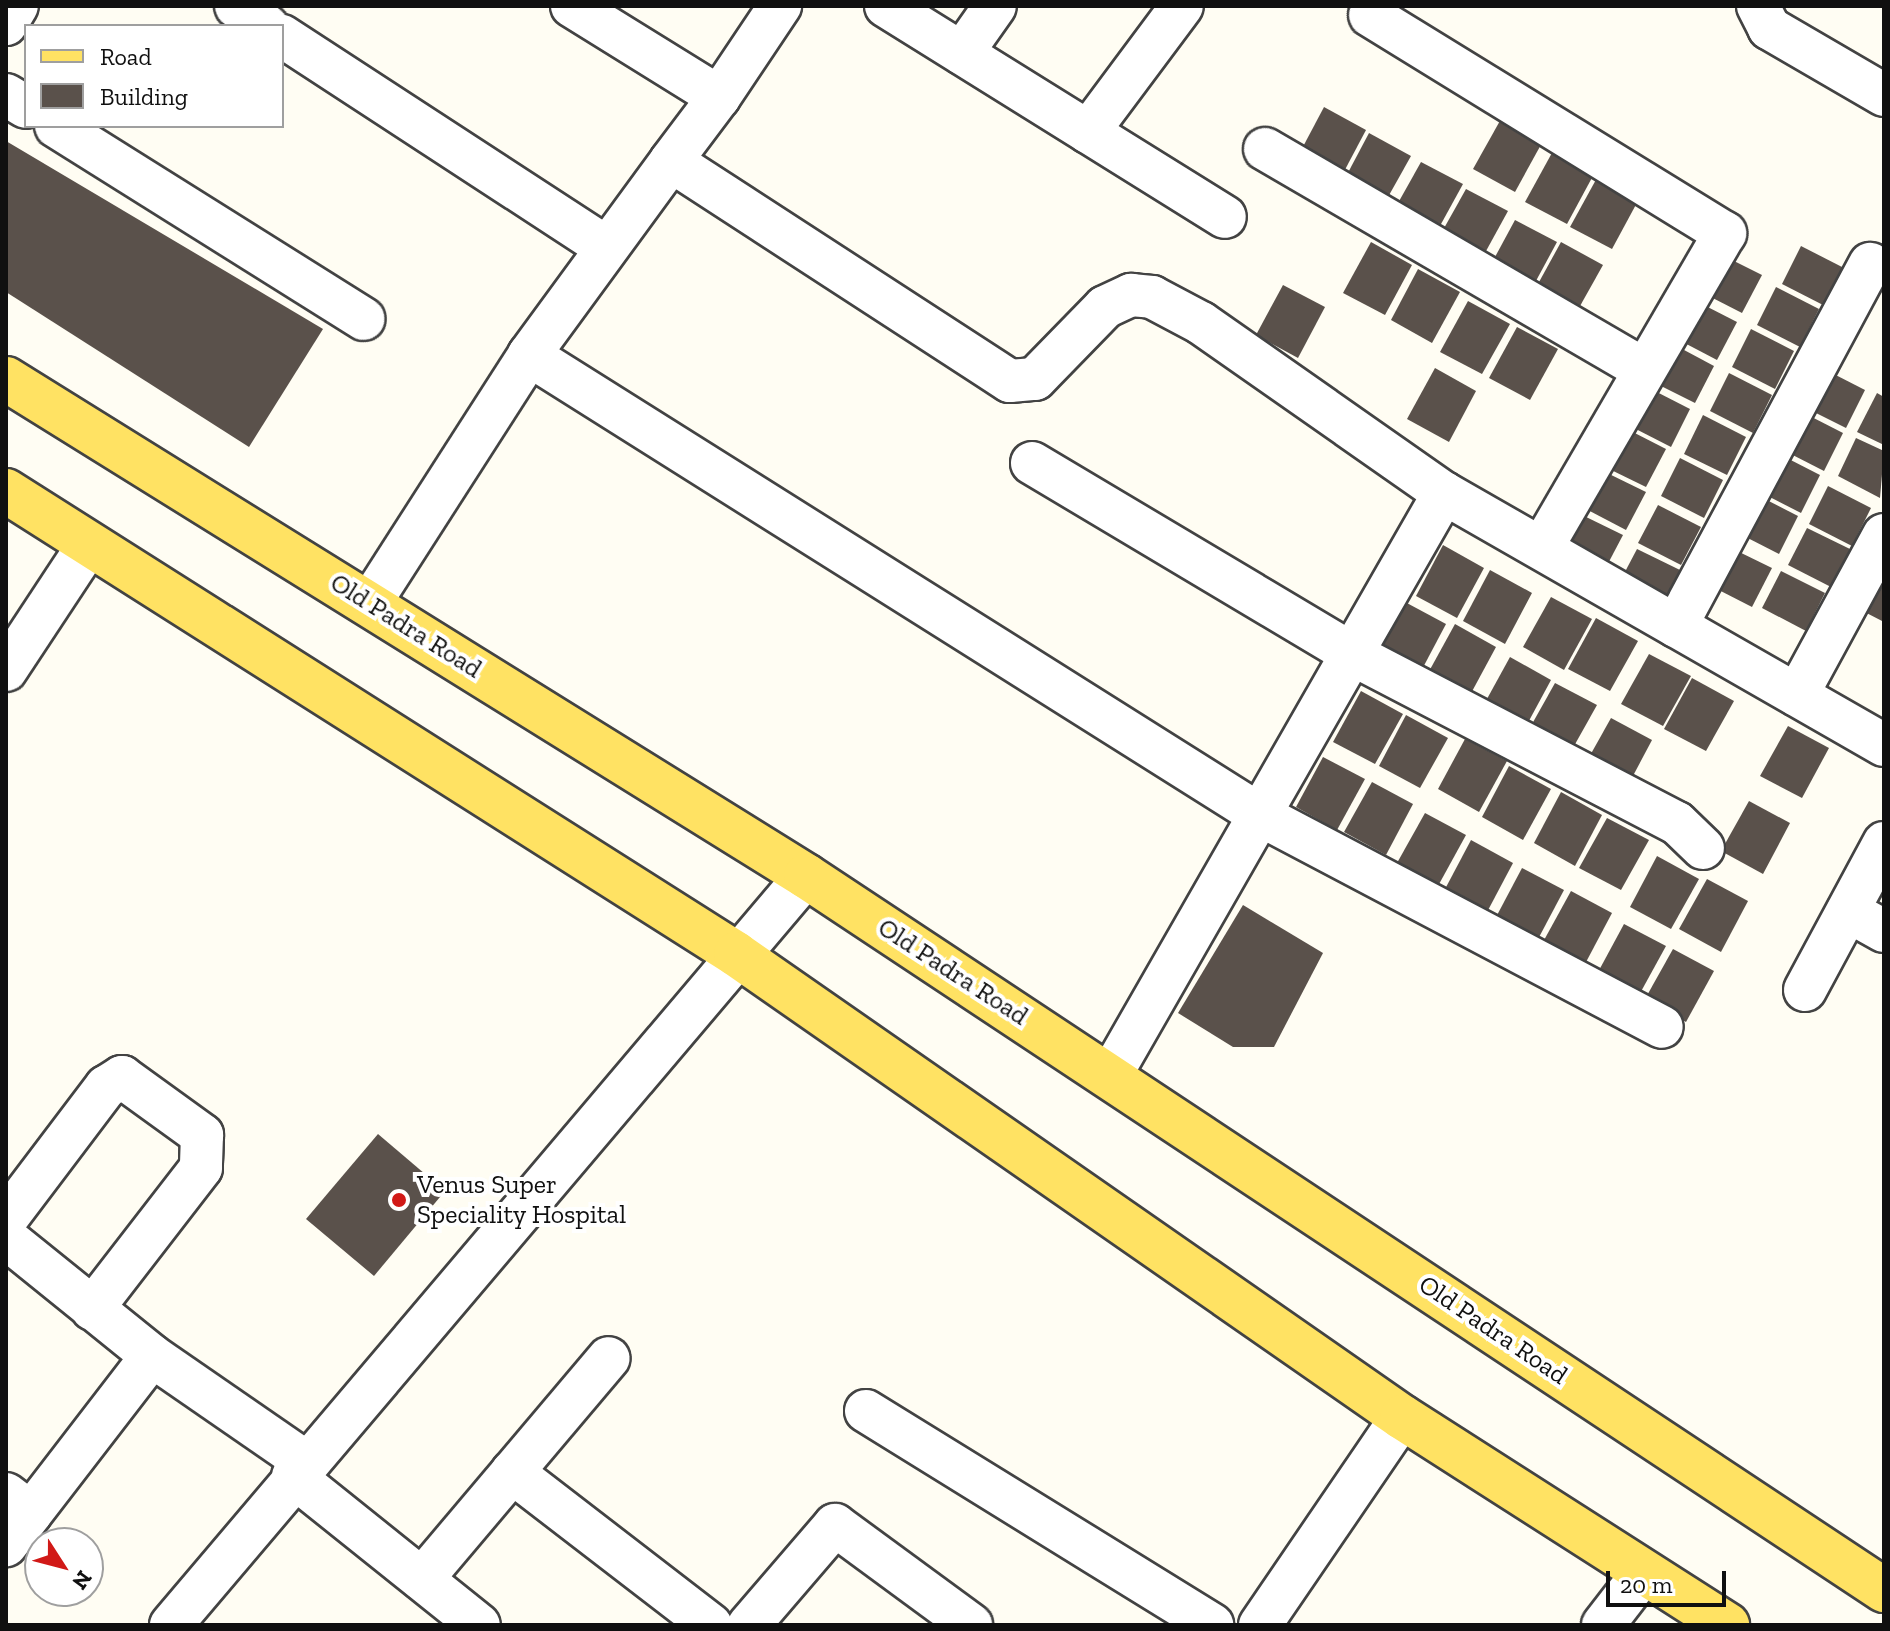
<!DOCTYPE html>
<style>
body{margin:0}
#map{position:relative;width:1890px;height:1631px;overflow:hidden;background:#fffdf3;font-family:"Zilla Slab",serif}
div>[style]{position:absolute}
.building>*{inset:0;background:#5a514b}
.roads{filter:drop-shadow(2px 0 #434343) drop-shadow(-2px 0 #434343) drop-shadow(0 2px #434343) drop-shadow(0 -2px #434343)}
.minor>*{height:42px;margin:-21px;padding:0 21px;transform-origin:21px;border-radius:21px;background:#fff}
.major>*{height:44px;margin:-22px;padding:0 22px;transform-origin:22px;border-radius:22px;background:#ffe263}
.dots>*{width:22px;height:22px;translate:-50% -50%;box-sizing:border-box;border:4px solid #fff;border-radius:50%}
span{translate:-50% -50%;white-space:nowrap;text-align:center;line-height:1.15;-webkit-text-stroke:8px #fff;paint-order:stroke}
.street-label{font-size:26px;color:#101010}
.poi-label{font-size:26px;color:#101010}
.left{translate:0 -50%;text-align:left}
.frame{position:absolute;inset:0;border:8px solid #101010;pointer-events:none}
.legend{position:absolute;left:24px;top:24px;width:260px;height:104px;box-sizing:border-box;background:#fff;border:2px solid #9f9f9f;margin:0;padding:10px 14px;list-style:none;font-size:24px;color:#101010}
.legend li{display:flex;align-items:center;gap:16px;height:40px}
.legend b{width:40px;border:2px solid #9f9f9f}
.north{position:absolute;left:24px;top:1527px;width:80px;height:80px;box-sizing:border-box;background:#fff;border:2px solid #9f9f9f;border-radius:50%;rotate:126deg;font-size:22px;font-weight:700;line-height:32px;text-align:center;color:#101010}
.north::after{content:'';display:block;margin:auto;width:28px;height:36px;background:#d11917;clip-path:polygon(50% 0,100% 100%,50% 72%,0 100%)}
.scale{position:absolute;left:1606px;top:1571px;width:120px;height:36px;box-sizing:border-box;border:4px solid #101010;border-top:0;padding-left:10px;font-size:24px;line-height:28px;white-space:nowrap;color:#101010;-webkit-text-stroke:6px #fff;paint-order:stroke}
</style>
<div id="map">
<div class="building">
<div style="clip-path:polygon(1324px 107px,1366px 130px,1339px 181px,1297px 158px)"></div>
<div style="clip-path:polygon(1501px 119px,1543px 141px,1515px 192px,1473px 169px)"></div>
<div style="clip-path:polygon(1369px 133px,1411px 156px,1383px 206px,1342px 184px)"></div>
<div style="clip-path:polygon(6px 141px,323px 329px,249px 447px,6px 292px)"></div>
<div style="clip-path:polygon(1553px 151px,1594px 174px,1567px 224px,1525px 202px)"></div>
<div style="clip-path:polygon(1421px 162px,1463px 184px,1435px 235px,1393px 212px)"></div>
<div style="clip-path:polygon(1598px 176px,1639px 199px,1612px 249px,1570px 227px)"></div>
<div style="clip-path:polygon(1466px 189px,1508px 211px,1480px 262px,1438px 239px)"></div>
<div style="clip-path:polygon(1515px 220px,1557px 242px,1530px 292px,1488px 270px)"></div>
<div style="clip-path:polygon(1371px 242px,1412px 265px,1385px 315px,1343px 293px)"></div>
<div style="clip-path:polygon(1561px 242px,1603px 265px,1575px 315px,1533px 293px)"></div>
<div style="clip-path:polygon(1801px 246px,1844px 268px,1825px 306px,1782px 284px)"></div>
<div style="clip-path:polygon(1718px 253px,1762px 275px,1742px 313px,1699px 291px)"></div>
<div style="clip-path:polygon(1418px 269px,1460px 292px,1432px 343px,1391px 320px)"></div>
<div style="clip-path:polygon(1283px 285px,1325px 307px,1298px 358px,1256px 335px)"></div>
<div style="clip-path:polygon(1776px 287px,1819px 309px,1800px 347px,1757px 325px)"></div>
<div style="clip-path:polygon(1694px 300px,1737px 322px,1717px 360px,1675px 338px)"></div>
<div style="clip-path:polygon(1468px 301px,1510px 324px,1482px 374px,1440px 352px)"></div>
<div style="clip-path:polygon(1517px 327px,1558px 349px,1530px 400px,1489px 378px)"></div>
<div style="clip-path:polygon(1751px 329px,1794px 351px,1775px 389px,1732px 367px)"></div>
<div style="clip-path:polygon(1671px 343px,1714px 366px,1695px 403px,1651px 381px)"></div>
<div style="clip-path:polygon(1435px 368px,1476px 391px,1449px 442px,1407px 419px)"></div>
<div style="clip-path:polygon(1822px 368px,1865px 390px,1846px 428px,1802px 406px)"></div>
<div style="clip-path:polygon(1729px 373px,1772px 395px,1753px 433px,1710px 411px)"></div>
<div style="clip-path:polygon(1647px 387px,1690px 409px,1671px 447px,1628px 425px)"></div>
<div style="clip-path:polygon(1877px 393px,1884px 397px,1884px 445px,1857px 432px)"></div>
<div style="clip-path:polygon(1800px 411px,1843px 433px,1824px 471px,1781px 449px)"></div>
<div style="clip-path:polygon(1703px 415px,1746px 437px,1727px 475px,1684px 454px)"></div>
<div style="clip-path:polygon(1623px 427px,1666px 449px,1646px 487px,1603px 466px)"></div>
<div style="clip-path:polygon(1856px 438px,1884px 451px,1880px 498px,1838px 476px)"></div>
<div style="clip-path:polygon(1777px 453px,1820px 475px,1801px 513px,1758px 491px)"></div>
<div style="clip-path:polygon(1680px 458px,1723px 480px,1704px 518px,1661px 496px)"></div>
<div style="clip-path:polygon(1603px 471px,1646px 492px,1626px 530px,1584px 508px)"></div>
<div style="clip-path:polygon(1828px 486px,1871px 508px,1852px 546px,1809px 524px)"></div>
<div style="clip-path:polygon(1755px 494px,1798px 516px,1779px 554px,1736px 532px)"></div>
<div style="clip-path:polygon(1658px 505px,1701px 527px,1681px 565px,1638px 543px)"></div>
<div style="clip-path:polygon(1580px 514px,1623px 535px,1603px 573px,1561px 551px)"></div>
<div style="clip-path:polygon(1807px 528px,1850px 549px,1831px 587px,1788px 565px)"></div>
<div style="clip-path:polygon(1443px 545px,1484px 568px,1457px 618px,1416px 596px)"></div>
<div style="clip-path:polygon(1729px 547px,1772px 568px,1752px 607px,1709px 585px)"></div>
<div style="clip-path:polygon(1637px 549px,1680px 570px,1660px 608px,1617px 587px)"></div>
<div style="clip-path:polygon(1490px 570px,1532px 593px,1505px 644px,1463px 621px)"></div>
<div style="clip-path:polygon(1781px 571px,1825px 593px,1806px 631px,1762px 608px)"></div>
<div style="clip-path:polygon(1884px 574px,1884px 622px,1853px 606px)"></div>
<div style="clip-path:polygon(1551px 597px,1592px 619px,1564px 670px,1523px 647px)"></div>
<div style="clip-path:polygon(1405px 602px,1446px 624px,1419px 675px,1377px 652px)"></div>
<div style="clip-path:polygon(1596px 618px,1638px 641px,1610px 691px,1568px 669px)"></div>
<div style="clip-path:polygon(1455px 624px,1496px 647px,1469px 697px,1427px 675px)"></div>
<div style="clip-path:polygon(1649px 654px,1691px 676px,1663px 726px,1621px 704px)"></div>
<div style="clip-path:polygon(1510px 657px,1551px 680px,1524px 730px,1482px 708px)"></div>
<div style="clip-path:polygon(1692px 678px,1734px 701px,1706px 751px,1664px 729px)"></div>
<div style="clip-path:polygon(1555px 683px,1597px 705px,1569px 755px,1527px 733px)"></div>
<div style="clip-path:polygon(1361px 691px,1403px 714px,1375px 764px,1333px 742px)"></div>
<div style="clip-path:polygon(1406px 715px,1448px 738px,1420px 788px,1379px 766px)"></div>
<div style="clip-path:polygon(1611px 718px,1652px 740px,1625px 791px,1583px 768px)"></div>
<div style="clip-path:polygon(1788px 726px,1829px 748px,1802px 798px,1760px 776px)"></div>
<div style="clip-path:polygon(1465px 739px,1507px 761px,1479px 812px,1438px 789px)"></div>
<div style="clip-path:polygon(1323px 757px,1365px 779px,1337px 830px,1296px 807px)"></div>
<div style="clip-path:polygon(1509px 766px,1551px 789px,1523px 840px,1482px 817px)"></div>
<div style="clip-path:polygon(1372px 782px,1413px 804px,1386px 855px,1344px 832px)"></div>
<div style="clip-path:polygon(1561px 792px,1602px 815px,1575px 866px,1534px 843px)"></div>
<div style="clip-path:polygon(1749px 801px,1790px 823px,1763px 874px,1721px 851px)"></div>
<div style="clip-path:polygon(1425px 813px,1466px 835px,1438px 886px,1397px 863px)"></div>
<div style="clip-path:polygon(1607px 818px,1649px 840px,1621px 890px,1579px 868px)"></div>
<div style="clip-path:polygon(1471px 840px,1513px 863px,1486px 914px,1444px 891px)"></div>
<div style="clip-path:polygon(1657px 856px,1699px 879px,1671px 929px,1630px 907px)"></div>
<div style="clip-path:polygon(1522px 868px,1564px 890px,1537px 941px,1495px 919px)"></div>
<div style="clip-path:polygon(1707px 879px,1748px 901px,1721px 952px,1679px 929px)"></div>
<div style="clip-path:polygon(1571px 891px,1612px 913px,1585px 964px,1543px 942px)"></div>
<div style="clip-path:polygon(1243px 905px,1323px 953px,1274px 1047px,1233px 1047px,1178px 1013px)"></div>
<div style="clip-path:polygon(1624px 924px,1666px 946px,1638px 997px,1597px 974px)"></div>
<div style="clip-path:polygon(1673px 949px,1714px 971px,1686px 1022px,1645px 999px)"></div>
<div style="clip-path:polygon(378px 1134px,445px 1191px,374px 1276px,306px 1219px)"></div>
</div>
<div class="roads">
<div class="minor">
<div style="left:236px;top:6px;width:37px;rotate:33deg"></div>
<div style="left:572px;top:6px;width:173px;rotate:31.8deg"></div>
<div style="left:719px;top:97px;width:80px;rotate:126.9deg"></div>
<div style="left:886px;top:6px;width:399px;rotate:31.9deg"></div>
<div style="left:1758px;top:6px;width:25px;rotate:63deg"></div>
<div style="left:1769px;top:28px;width:133px;rotate:30.2deg"></div>
<div style="left:1370px;top:15px;width:417px;rotate:31.6deg"></div>
<div style="left:1725px;top:233px;width:364px;rotate:120.2deg"></div>
<div style="left:6px;top:24px;width:21px;rotate:-59deg"></div>
<div style="left:282px;top:36px;width:387px;rotate:33.1deg"></div>
<div style="left:962px;top:53px;width:57px;rotate:-54.9deg"></div>
<div style="left:6px;top:95px;width:23px;rotate:31deg"></div>
<div style="left:719px;top:97px;width:110px;rotate:-56.2deg"></div>
<div style="left:56px;top:126px;width:363px;rotate:32.1deg"></div>
<div style="left:1088px;top:132px;width:157px;rotate:-53.3deg"></div>
<div style="left:1265px;top:149px;width:436px;rotate:30.2deg"></div>
<div style="left:529px;top:355px;width:864px;rotate:32.18deg"></div>
<div style="left:1260px;top:815px;width:454px;rotate:27.8deg"></div>
<div style="left:1032px;top:463px;width:373px;rotate:30.8deg"></div>
<div style="left:1352px;top:654px;width:366px;rotate:27.5deg"></div>
<div style="left:1677px;top:823px;width:36px;rotate:44deg"></div>
<div style="left:370px;top:603px;width:295px;rotate:-57.3deg"></div>
<div style="left:529px;top:355px;width:240px;rotate:-53.8deg"></div>
<div style="left:671px;top:161px;width:404px;rotate:33deg"></div>
<div style="left:1010px;top:381px;width:25px;rotate:-5deg"></div>
<div style="left:1035px;top:379px;width:100px;rotate:-45.8deg"></div>
<div style="left:1105px;top:307px;width:29px;rotate:-25deg"></div>
<div style="left:1131px;top:295px;width:21px;rotate:5deg"></div>
<div style="left:1152px;top:297px;width:55px;rotate:28deg"></div>
<div style="left:1201px;top:323px;width:297px;rotate:35deg"></div>
<div style="left:1676px;top:626px;width:411px;rotate:-61.8deg"></div>
<div style="left:6px;top:670px;width:151px;rotate:-56.6deg"></div>
<div style="left:1797px;top:695px;width:182px;rotate:-61.5deg"></div>
<div style="left:1848px;top:911px;width:41px;rotate:29.1deg"></div>
<div style="left:1805px;top:990px;width:167px;rotate:-61.7deg"></div>
<div style="left:1110px;top:1076px;width:672px;rotate:-60.19deg"></div>
<div style="left:1444px;top:493px;width:507px;rotate:29.8deg"></div>
<div style="left:6px;top:1219px;width:166px;rotate:-52.9deg"></div>
<div style="left:106px;top:1087px;width:19px;rotate:-32deg"></div>
<div style="left:122px;top:1077px;width:99px;rotate:35.9deg"></div>
<div style="left:202px;top:1135px;width:33px;rotate:92deg"></div>
<div style="left:201px;top:1168px;width:178px;rotate:127.7deg"></div>
<div style="left:6px;top:1238px;width:188px;rotate:38.9deg"></div>
<div style="left:152px;top:1356px;width:185px;rotate:34.6deg"></div>
<div style="left:866px;top:1411px;width:407px;rotate:31.7deg"></div>
<div style="left:512px;top:1472px;width:251px;rotate:37.6deg"></div>
<div style="left:293px;top:1476px;width:238px;rotate:38.7deg"></div>
<div style="left:6px;top:1494px;width:31px;rotate:37deg"></div>
<div style="left:31px;top:1513px;width:41px;rotate:128deg"></div>
<div style="left:31px;top:1513px;width:198px;rotate:-52.4deg"></div>
<div style="left:422px;top:1579px;width:289px;rotate:-49.8deg"></div>
<div style="left:171px;top:1625px;width:982px;rotate:-49.71deg"></div>
<div style="left:749px;top:1625px;width:132px;rotate:-49.3deg"></div>
<div style="left:835px;top:1525px;width:169px;rotate:36.3deg"></div>
<div style="left:1260px;top:1625px;width:252px;rotate:-55.7deg"></div>
<div style="left:1603px;top:1625px;width:67px;rotate:-52.3deg"></div>
</div>
<div class="major">
<div style="left:6px;top:379px;width:942px;rotate:31.85deg"></div>
<div style="left:806px;top:876px;width:1293px;rotate:33.52deg"></div>
<div style="left:6px;top:491px;width:864px;rotate:32.38deg"></div>
<div style="left:736px;top:954px;width:811px;rotate:34.81deg"></div>
<div style="left:1402px;top:1417px;width:386px;rotate:32.6deg"></div>
</div>
</div>
<div class="dots">
<div style="left:399px;top:1200px;background:#d11917"></div>
</div>
<div class="street-label">
<span style="left:406px;top:626px;rotate:32deg">Old Padra Road</span>
<span style="left:953px;top:972px;rotate:33deg">Old Padra Road</span>
<span style="left:1493px;top:1330px;rotate:34deg">Old Padra Road</span>
</div>
<div class="poi-label">
<span class="left" style="left:417px;top:1200px">Venus Super<br>Speciality Hospital</span>
</div>
<div class="frame"></div>
<ul class="legend">
<li><b style="height:10px;background:#ffe263"></b>Road</li>
<li><b style="height:22px;background:#5a514b"></b>Building</li>
</ul>
<div class="north">N</div>
<div class="scale">20 m</div>
</div>
